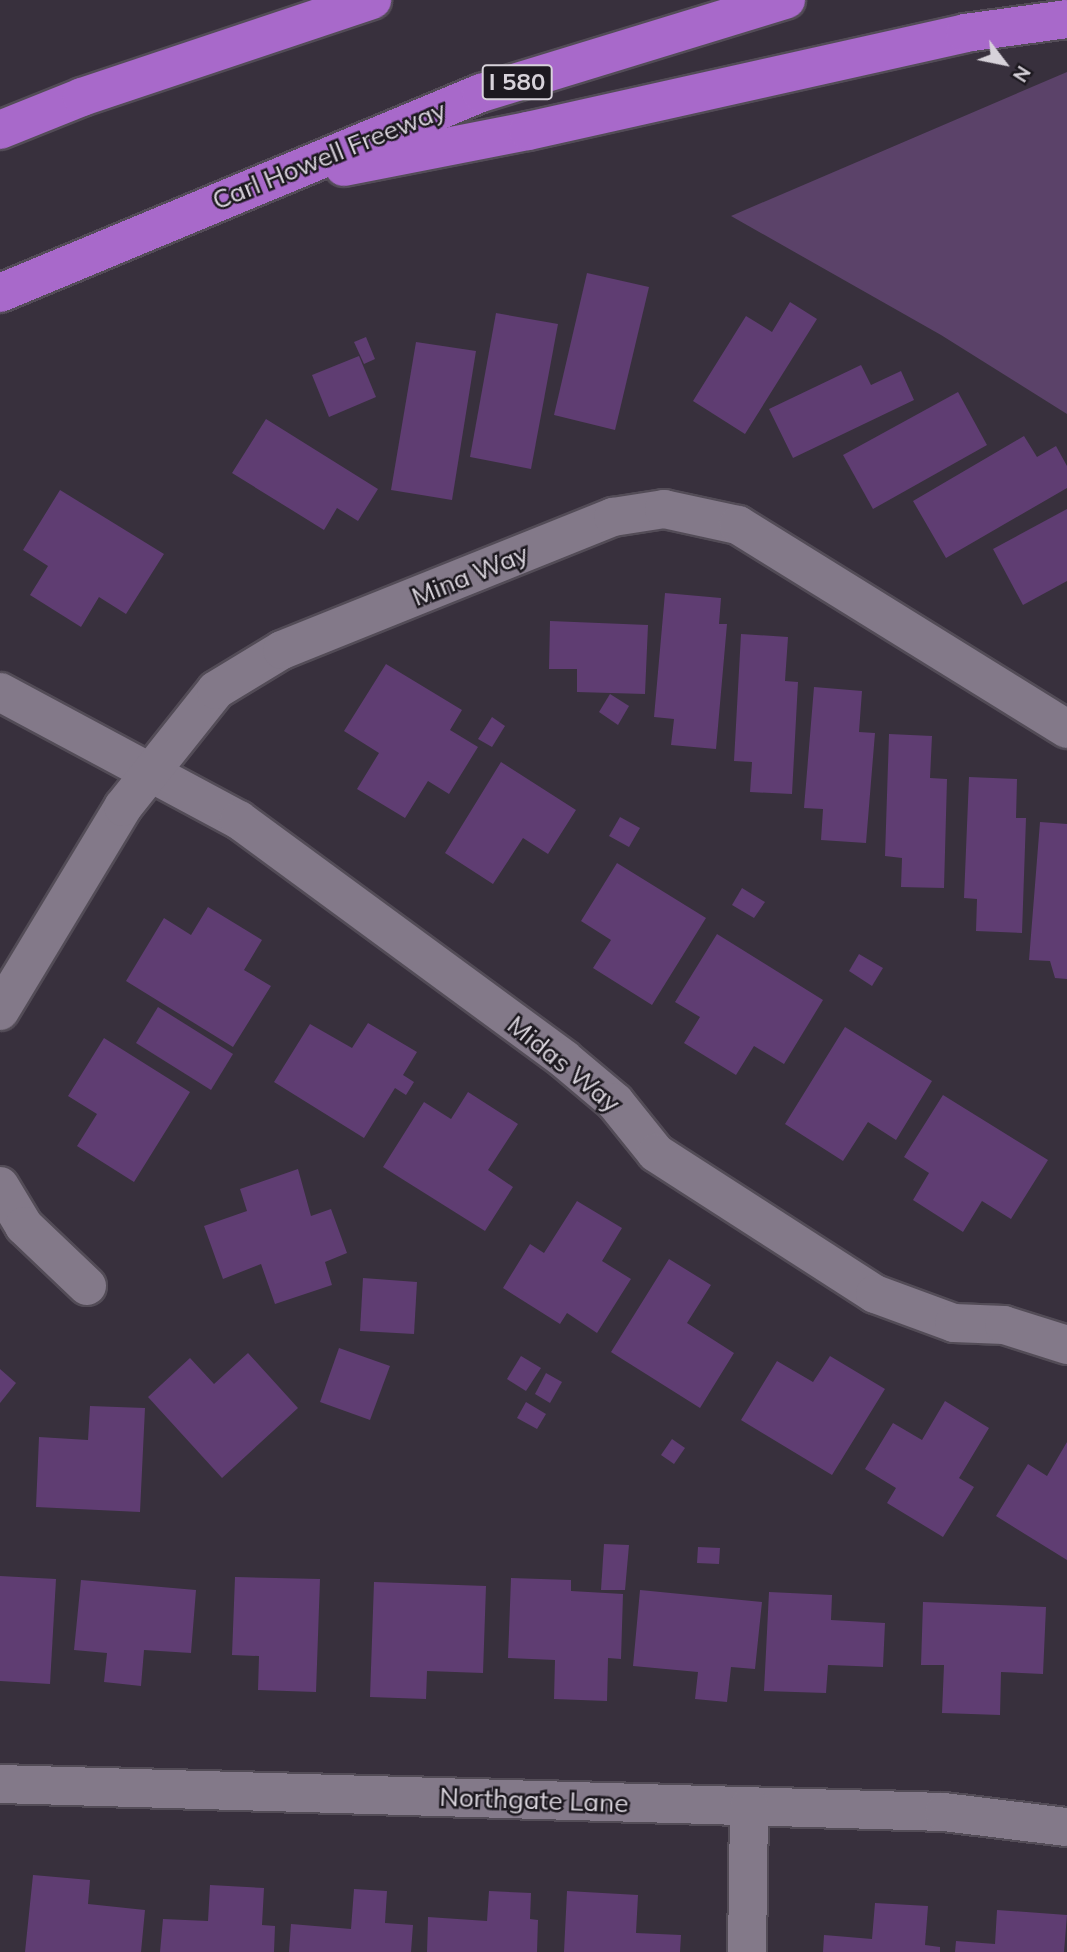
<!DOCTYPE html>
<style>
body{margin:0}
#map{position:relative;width:1067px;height:1952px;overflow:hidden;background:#38303d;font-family:Mulish,sans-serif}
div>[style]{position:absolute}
.green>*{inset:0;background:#5b4269}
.building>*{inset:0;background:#5f3d72}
.roads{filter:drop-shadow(2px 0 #534c57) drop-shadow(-2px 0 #534c57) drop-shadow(0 2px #534c57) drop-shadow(0 -2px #534c57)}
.street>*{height:38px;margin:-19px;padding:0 19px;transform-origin:19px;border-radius:19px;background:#837989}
.highway>*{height:38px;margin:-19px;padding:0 19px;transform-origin:19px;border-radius:19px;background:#a869ca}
span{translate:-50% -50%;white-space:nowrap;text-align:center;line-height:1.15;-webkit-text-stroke:5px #1d1920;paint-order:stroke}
.shield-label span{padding:2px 5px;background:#1d1920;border:2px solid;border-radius:5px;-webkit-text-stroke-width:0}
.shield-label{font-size:24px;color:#d7d2da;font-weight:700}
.street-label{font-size:26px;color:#d7d2da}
.north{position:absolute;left:969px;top:28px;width:70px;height:70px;-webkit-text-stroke:5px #1d1920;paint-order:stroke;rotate:122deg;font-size:19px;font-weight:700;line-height:28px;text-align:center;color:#d7d2da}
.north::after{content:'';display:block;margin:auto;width:24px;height:32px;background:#d7d2da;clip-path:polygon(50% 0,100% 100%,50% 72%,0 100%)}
</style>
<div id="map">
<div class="green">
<div style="clip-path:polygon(1067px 72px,1067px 414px,941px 335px,731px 216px)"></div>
</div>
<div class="building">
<div style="clip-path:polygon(587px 273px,649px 287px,615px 430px,554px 415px)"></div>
<div style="clip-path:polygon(790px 302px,817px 319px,745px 434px,693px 401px,746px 316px,772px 332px)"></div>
<div style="clip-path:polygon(496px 313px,558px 324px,531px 469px,470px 457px)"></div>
<div style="clip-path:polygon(366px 337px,375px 359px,364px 364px,354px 342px)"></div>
<div style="clip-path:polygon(416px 342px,476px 351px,452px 500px,391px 490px)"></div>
<div style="clip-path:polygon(359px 356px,376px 397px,329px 417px,312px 375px)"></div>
<div style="clip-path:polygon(861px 365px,871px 385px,901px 371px,914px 400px,793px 458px,769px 409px)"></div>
<div style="clip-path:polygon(958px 392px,987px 445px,873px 509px,843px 455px)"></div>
<div style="clip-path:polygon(266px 419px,378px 489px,358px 521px,337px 508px,324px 530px,232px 473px)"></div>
<div style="clip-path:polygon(1024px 436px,1037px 457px,1056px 446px,1067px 466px,1067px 488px,946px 558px,913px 501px)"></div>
<div style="clip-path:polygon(60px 490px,164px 554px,126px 614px,99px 597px,81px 627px,30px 595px,48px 566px,23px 550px)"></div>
<div style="clip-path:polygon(1067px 509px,1067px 581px,1023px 605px,993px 549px)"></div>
<div style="clip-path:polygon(665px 593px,721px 598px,719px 624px,727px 624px,716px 749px,671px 745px,674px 719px,654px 717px)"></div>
<div style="clip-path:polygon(550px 621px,648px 625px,645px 694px,577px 692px,577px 669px,549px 669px)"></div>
<div style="clip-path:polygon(741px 634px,788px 637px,785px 681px,798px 682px,792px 794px,750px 792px,752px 762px,734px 761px)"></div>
<div style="clip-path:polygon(386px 664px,462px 710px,450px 730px,478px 747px,449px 794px,428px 781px,405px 818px,357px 789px,379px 753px,344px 731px)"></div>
<div style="clip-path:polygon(814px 687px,862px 691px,859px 732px,875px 733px,866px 843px,821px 840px,823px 809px,804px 808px)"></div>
<div style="clip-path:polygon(610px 694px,629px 706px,618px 725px,599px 712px)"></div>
<div style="clip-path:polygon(492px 717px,505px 726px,492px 747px,478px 739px)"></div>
<div style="clip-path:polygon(889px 734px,932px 736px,930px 778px,947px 779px,944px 888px,901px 887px,902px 858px,885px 856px)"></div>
<div style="clip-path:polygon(501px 762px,576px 810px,548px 854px,523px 838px,493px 884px,445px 853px)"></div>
<div style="clip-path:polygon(969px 777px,1017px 779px,1016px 818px,1026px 818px,1022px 933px,976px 931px,977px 899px,964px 898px)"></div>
<div style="clip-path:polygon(620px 817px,640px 828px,629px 847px,609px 836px)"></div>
<div style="clip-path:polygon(1040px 822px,1067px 824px,1067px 979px,1055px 978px,1050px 961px,1029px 960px)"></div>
<div style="clip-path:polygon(617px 863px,706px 918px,652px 1005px,593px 968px,611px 940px,581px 921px)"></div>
<div style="clip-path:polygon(742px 888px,765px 902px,754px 918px,732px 905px)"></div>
<div style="clip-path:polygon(208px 907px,262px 940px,244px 970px,271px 986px,233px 1047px,126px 981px,164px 918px,191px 935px)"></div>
<div style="clip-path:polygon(717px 934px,823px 1000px,784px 1064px,754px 1046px,736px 1075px,684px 1043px,700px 1017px,675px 1002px)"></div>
<div style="clip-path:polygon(859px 954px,883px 968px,872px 986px,849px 971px)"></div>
<div style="clip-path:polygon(158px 1007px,233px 1054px,211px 1090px,136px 1043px)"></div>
<div style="clip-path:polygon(368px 1023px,417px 1052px,403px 1075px,414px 1082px,406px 1095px,395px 1088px,364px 1138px,274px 1082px,310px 1024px,352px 1048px)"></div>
<div style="clip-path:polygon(845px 1027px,932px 1081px,896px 1140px,868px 1122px,843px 1161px,785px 1124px)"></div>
<div style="clip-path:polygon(104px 1038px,190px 1092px,134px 1182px,77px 1146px,97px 1114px,68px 1096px)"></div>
<div style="clip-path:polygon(468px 1092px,518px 1124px,488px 1170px,513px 1187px,485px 1231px,383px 1167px,424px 1102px,451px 1119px)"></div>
<div style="clip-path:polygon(943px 1095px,1048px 1160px,1011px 1219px,982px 1201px,963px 1232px,913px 1200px,929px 1173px,904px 1157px)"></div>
<div style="clip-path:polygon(298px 1169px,311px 1216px,331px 1209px,347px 1253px,325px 1262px,332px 1285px,275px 1304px,261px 1264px,223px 1279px,204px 1226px,247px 1211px,240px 1189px)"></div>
<div style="clip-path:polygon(577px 1201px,622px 1228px,602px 1261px,631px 1279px,597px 1333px,567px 1313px,560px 1324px,503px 1288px,530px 1244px,544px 1253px)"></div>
<div style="clip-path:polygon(669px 1259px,711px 1285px,687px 1323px,734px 1353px,700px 1408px,611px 1352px)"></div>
<div style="clip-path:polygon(363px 1278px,417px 1282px,414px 1334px,360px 1331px)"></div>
<div style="clip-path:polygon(339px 1348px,390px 1366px,370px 1420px,320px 1402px)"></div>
<div style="clip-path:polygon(248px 1353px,298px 1408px,222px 1478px,148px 1397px,190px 1358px,214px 1384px)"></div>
<div style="clip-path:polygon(521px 1356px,541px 1368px,526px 1391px,507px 1379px)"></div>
<div style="clip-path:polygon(830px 1356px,885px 1389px,832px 1475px,741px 1420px,777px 1361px,813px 1382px)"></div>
<div style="clip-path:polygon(0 1369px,16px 1383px,0 1403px)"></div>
<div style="clip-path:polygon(546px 1373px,562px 1382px,550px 1403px,535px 1394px)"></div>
<div style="clip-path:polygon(945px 1401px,989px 1428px,959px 1478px,974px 1487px,943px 1537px,887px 1503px,896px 1488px,865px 1469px,893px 1423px,922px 1440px)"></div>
<div style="clip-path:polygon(526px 1402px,546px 1414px,537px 1429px,517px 1418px)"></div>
<div style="clip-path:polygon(90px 1406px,145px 1408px,140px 1512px,36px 1507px,39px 1437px,88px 1440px)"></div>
<div style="clip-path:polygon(672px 1439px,685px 1448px,674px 1464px,661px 1455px)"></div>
<div style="clip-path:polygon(1067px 1442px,1067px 1560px,996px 1516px,1028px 1464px,1047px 1476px)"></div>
<div style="clip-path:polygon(604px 1544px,629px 1545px,625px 1590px,601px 1590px)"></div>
<div style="clip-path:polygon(698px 1547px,720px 1548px,719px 1564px,697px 1563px)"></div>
<div style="clip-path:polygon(0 1576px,56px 1579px,50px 1684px,0 1681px)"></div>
<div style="clip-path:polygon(235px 1577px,320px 1579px,316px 1692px,258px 1690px,259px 1656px,232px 1655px)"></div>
<div style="clip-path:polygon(511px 1578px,571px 1580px,571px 1591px,623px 1594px,621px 1659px,608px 1658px,607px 1701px,554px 1699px,555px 1660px,508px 1658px)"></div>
<div style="clip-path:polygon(81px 1580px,196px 1590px,191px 1653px,144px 1650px,141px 1686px,104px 1682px,107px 1653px,74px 1650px)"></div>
<div style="clip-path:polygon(374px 1582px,486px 1586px,483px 1673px,427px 1671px,426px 1699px,370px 1697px)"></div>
<div style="clip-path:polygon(640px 1590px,762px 1602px,755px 1669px,731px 1667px,727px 1702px,695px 1699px,698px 1672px,633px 1666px)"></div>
<div style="clip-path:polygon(769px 1592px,832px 1595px,831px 1620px,885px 1623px,883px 1667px,828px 1665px,826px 1693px,764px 1691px)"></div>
<div style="clip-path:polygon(923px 1602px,1046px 1607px,1043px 1674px,1001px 1672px,1000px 1715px,942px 1713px,944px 1665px,921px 1665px)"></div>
<div style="clip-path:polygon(33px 1875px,90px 1880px,88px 1904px,145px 1910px,141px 1952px,25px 1952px)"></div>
<div style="clip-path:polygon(210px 1885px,264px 1888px,262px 1925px,275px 1926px,274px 1952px,160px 1952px,163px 1919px,208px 1921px)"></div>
<div style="clip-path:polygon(354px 1889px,387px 1891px,385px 1923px,413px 1925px,411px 1952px,289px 1952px,291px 1924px,351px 1929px)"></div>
<div style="clip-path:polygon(489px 1891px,531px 1893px,530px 1919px,538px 1920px,537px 1952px,427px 1952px,428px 1917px,487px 1921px)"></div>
<div style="clip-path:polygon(567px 1891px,638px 1895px,636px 1933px,681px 1935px,680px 1952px,564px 1952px)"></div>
<div style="clip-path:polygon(875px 1903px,928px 1906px,925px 1945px,940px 1947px,940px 1952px,823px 1952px,824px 1935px,872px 1939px)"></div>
<div style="clip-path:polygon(997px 1910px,1067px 1915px,1064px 1952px,955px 1952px,956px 1941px,995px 1944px)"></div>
</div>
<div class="roads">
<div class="street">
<div style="left:0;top:692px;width:271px;rotate:28.2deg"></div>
<div style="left:239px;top:820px;width:403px;rotate:36.3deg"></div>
<div style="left:564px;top:1059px;width:67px;rotate:40.1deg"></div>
<div style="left:615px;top:1102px;width:65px;rotate:51.2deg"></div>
<div style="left:656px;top:1153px;width:260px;rotate:32.8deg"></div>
<div style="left:875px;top:1294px;width:84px;rotate:20.2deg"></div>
<div style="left:954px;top:1323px;width:50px;rotate:2.3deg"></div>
<div style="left:1004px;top:1325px;width:66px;rotate:17.6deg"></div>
<div style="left:0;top:1011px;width:238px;rotate:-58.9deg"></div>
<div style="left:123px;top:807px;width:149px;rotate:-51.5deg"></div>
<div style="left:216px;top:690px;width:77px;rotate:-31.2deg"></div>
<div style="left:282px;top:650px;width:357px;rotate:-21.9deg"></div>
<div style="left:613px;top:517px;width:52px;rotate:-8.9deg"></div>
<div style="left:664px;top:509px;width:76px;rotate:12.2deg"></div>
<div style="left:738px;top:525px;width:387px;rotate:31.8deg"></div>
<div style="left:0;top:1186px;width:47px;rotate:59deg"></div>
<div style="left:24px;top:1226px;width:87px;rotate:43.6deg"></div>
<div style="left:0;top:1784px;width:944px;rotate:1.7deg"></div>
<div style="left:944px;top:1812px;width:124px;rotate:7deg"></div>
<div style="left:747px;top:1952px;width:146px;rotate:-89.2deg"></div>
</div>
<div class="highway">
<div style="left:0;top:130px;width:88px;rotate:-21.9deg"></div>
<div style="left:82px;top:97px;width:306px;rotate:-18.5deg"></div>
<div style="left:344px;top:167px;width:187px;rotate:-11.1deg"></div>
<div style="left:528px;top:131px;width:448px;rotate:-12.6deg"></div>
<div style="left:965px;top:33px;width:103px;rotate:-7.8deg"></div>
<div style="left:0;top:293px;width:521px;rotate:-22.58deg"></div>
<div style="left:481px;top:93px;width:319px;rotate:-17deg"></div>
</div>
</div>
<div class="shield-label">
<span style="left:517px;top:82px">I 580</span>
</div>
<div class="street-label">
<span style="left:329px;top:155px;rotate:-22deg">Carl Howell Freeway</span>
<span style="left:470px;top:575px;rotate:-22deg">Mina Way</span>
<span style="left:564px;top:1064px;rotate:39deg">Midas Way</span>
<span style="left:534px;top:1800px;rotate:2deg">Northgate Lane</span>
</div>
<div class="north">N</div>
</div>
